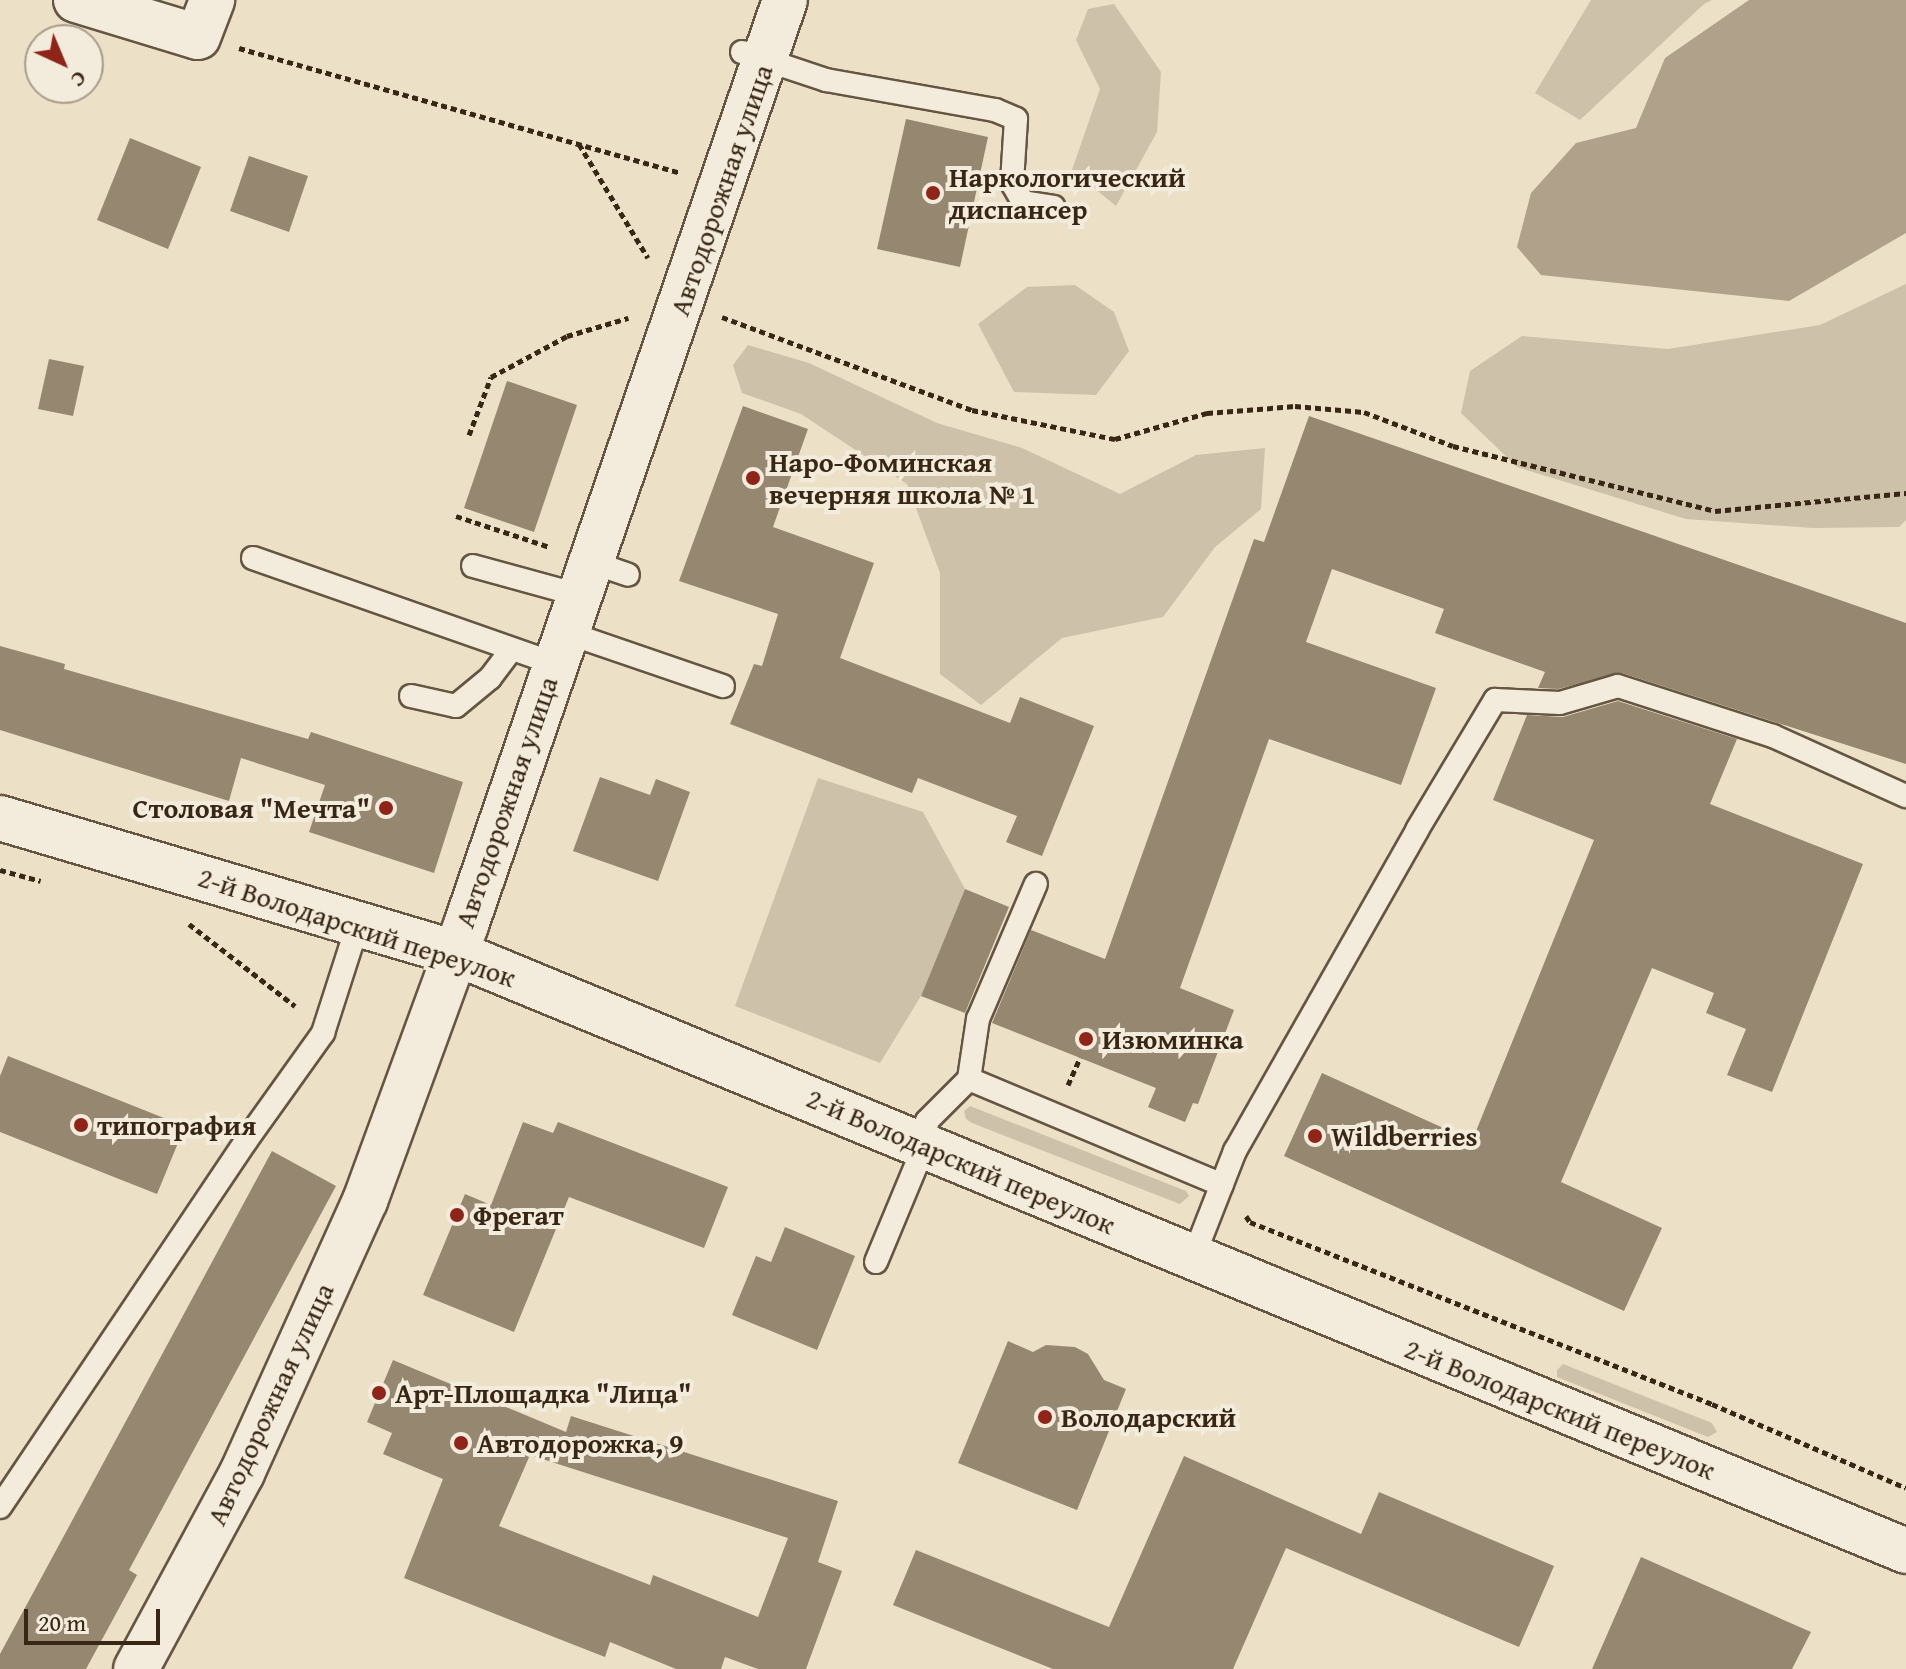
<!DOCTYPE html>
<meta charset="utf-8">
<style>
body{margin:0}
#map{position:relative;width:1906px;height:1669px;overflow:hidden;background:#ece0c7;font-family:"Gentium Book Plus",serif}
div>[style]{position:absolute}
.green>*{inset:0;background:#cdc1a9}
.water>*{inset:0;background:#afa18a}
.building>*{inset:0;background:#968771}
.path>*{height:5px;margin-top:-2.5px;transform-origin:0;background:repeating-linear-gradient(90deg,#382714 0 6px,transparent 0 10px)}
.roads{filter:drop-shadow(2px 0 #655541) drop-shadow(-2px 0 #655541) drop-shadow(0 2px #655541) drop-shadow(0 -2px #655541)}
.lane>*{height:22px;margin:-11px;padding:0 11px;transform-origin:11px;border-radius:11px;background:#f3ebdb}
.street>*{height:44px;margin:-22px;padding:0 22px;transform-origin:22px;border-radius:22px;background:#f3ebdb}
.dots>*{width:22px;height:22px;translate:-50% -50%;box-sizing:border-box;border:4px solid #f3ebdb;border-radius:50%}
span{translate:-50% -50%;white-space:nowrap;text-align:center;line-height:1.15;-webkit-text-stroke:8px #f3ebdb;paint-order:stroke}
.poi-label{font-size:28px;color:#382714;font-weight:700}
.left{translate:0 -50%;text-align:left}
.right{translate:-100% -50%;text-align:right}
.street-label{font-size:28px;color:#382714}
.north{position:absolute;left:24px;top:24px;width:80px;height:80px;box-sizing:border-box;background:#f3ebdb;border:2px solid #a89d8b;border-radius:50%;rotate:136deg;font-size:22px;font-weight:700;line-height:32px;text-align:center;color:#382714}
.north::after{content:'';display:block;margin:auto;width:28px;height:36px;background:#8f2418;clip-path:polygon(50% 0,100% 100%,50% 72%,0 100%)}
.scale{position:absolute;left:24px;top:1609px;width:136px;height:36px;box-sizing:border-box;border:4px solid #382714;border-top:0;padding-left:10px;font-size:24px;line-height:28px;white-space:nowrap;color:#382714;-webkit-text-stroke:6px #f3ebdb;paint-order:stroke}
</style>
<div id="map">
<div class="green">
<div style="clip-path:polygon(1591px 0,1712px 0,1704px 4px,1580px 120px,1535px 93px)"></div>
<div style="clip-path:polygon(1114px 4px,1161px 72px,1157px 132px,1116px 206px,1072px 170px,1100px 89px,1076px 40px,1088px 9px)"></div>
<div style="clip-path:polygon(1906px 284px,1906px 520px,1899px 527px,1813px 528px,1686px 519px,1517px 467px,1461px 413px,1470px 371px,1522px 336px,1668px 349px,1820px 325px)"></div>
<div style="clip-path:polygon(1075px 285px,1114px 312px,1129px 351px,1096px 395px,1014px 392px,978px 324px,1027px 287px)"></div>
<div style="clip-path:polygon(748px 345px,809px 363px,937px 423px,1022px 448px,1120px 494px,1196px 455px,1265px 448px,1261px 509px,1215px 547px,1163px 617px,1062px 638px,981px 705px,940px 674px,940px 573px,907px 484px,801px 414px,742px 393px,733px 365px)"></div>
<div style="clip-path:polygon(818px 778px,923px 812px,965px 889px,921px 996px,880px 1063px,735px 1006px)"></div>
<div style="clip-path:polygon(970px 1106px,1186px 1191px,1189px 1196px,1180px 1204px,972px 1123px,966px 1119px,964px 1111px)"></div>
<div style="clip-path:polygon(1563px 1364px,1712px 1423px,1717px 1432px,1708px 1437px,1557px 1377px,1557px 1370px)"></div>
</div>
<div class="water">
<div style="clip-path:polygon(1749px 0,1906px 0,1906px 233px,1789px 301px,1541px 275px,1517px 247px,1531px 193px,1576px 143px,1636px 128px,1665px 58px)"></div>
</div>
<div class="building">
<div style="clip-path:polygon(906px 119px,988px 137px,960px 267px,877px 249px)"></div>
<div style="clip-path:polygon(130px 138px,201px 167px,168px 249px,97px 220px)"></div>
<div style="clip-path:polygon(249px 156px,308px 176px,289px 232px,230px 211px)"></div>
<div style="clip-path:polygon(49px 359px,84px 366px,73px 416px,38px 409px)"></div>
<div style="clip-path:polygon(507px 381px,577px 405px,534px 532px,464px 508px)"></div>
<div style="clip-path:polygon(743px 406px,808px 429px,773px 527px,874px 563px,840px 658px,1010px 723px,1020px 697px,1094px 726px,1042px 856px,1006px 842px,1017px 816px,918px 778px,912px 793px,730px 724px,754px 664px,762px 666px,778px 614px,679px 581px)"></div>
<div style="clip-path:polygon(1309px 416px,1906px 623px,1906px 764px,1622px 673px,1558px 689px,1538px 688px,1545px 672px,1435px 633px,1444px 609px,1332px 569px,1306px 642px,1436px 688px,1401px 785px,1269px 739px,1180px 988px,1234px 1010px,1198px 1104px,1193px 1103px,1185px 1122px,1148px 1107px,1156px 1088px,992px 1023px,1031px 930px,1105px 959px,1254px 539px,1264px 542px)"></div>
<div style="clip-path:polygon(0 646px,65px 664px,64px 669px,308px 739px,311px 732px,463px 782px,434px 873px,309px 832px,325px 785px,241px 758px,229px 801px,0 730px)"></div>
<div style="clip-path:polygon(1618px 701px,1737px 739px,1710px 804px,1863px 864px,1772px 1092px,1727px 1075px,1746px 1029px,1706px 1013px,1714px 993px,1652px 968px,1561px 1182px,1662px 1228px,1624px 1311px,1284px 1156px,1322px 1073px,1472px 1141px,1594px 840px,1493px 800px,1527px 715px,1563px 717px)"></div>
<div style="clip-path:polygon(600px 777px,650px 795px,656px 779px,690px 792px,658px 881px,573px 851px)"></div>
<div style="clip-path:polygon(965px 889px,1009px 907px,965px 1013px,921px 996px)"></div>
<div style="clip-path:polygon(8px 1056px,164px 1118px,158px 1135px,178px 1143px,157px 1194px,0 1132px,0 1076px)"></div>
<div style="clip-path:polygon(523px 1122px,553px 1133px,558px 1122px,728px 1187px,704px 1248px,569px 1197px,514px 1332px,423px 1295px,465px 1194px,491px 1205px)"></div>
<div style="clip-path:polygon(272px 1151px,336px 1186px,129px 1570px,137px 1575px,86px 1669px,0 1669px,0 1654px)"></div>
<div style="clip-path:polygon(785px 1227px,855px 1256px,817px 1350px,732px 1315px,756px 1256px,771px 1262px)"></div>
<div style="clip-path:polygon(1008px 1341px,1033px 1352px,1046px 1345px,1075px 1347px,1088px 1354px,1104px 1380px,1126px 1389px,1077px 1510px,958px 1463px)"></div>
<div style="clip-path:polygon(evenodd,393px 1360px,566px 1432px,571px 1416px,838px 1501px,818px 1562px,842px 1571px,806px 1669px,758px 1669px,725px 1657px,721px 1669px,676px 1669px,610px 1642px,605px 1657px,404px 1578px,443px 1479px,383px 1454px,392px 1433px,367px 1422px,393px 1360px,530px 1455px,788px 1538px,758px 1617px,653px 1575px,650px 1585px,499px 1526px,530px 1455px)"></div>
<div style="clip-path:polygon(1184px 1456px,1361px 1534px,1379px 1492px,1554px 1566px,1519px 1647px,1286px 1548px,1233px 1669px,1053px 1669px,893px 1605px,916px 1550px,1109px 1627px)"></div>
<div style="clip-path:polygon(1641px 1557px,1811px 1632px,1792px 1669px,1592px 1669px)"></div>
</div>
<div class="path">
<div style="left:239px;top:48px;width:458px;rotate:15.8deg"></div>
<div style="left:579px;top:144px;width:133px;rotate:58.8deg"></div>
<div style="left:722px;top:317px;width:267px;rotate:20.4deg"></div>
<div style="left:972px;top:410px;width:146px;rotate:11.5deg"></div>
<div style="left:1115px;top:439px;width:96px;rotate:-15.8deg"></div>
<div style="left:1207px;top:413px;width:88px;rotate:-4.5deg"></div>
<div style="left:1295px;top:406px;width:69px;rotate:5deg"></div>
<div style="left:1364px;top:412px;width:95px;rotate:20.9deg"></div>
<div style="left:1453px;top:446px;width:270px;rotate:13.9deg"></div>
<div style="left:1715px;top:511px;width:192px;rotate:-5.4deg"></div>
<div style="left:469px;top:435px;width:62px;rotate:-69.2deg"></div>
<div style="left:491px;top:377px;width:86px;rotate:-28.3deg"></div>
<div style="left:567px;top:336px;width:64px;rotate:-16.4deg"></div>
<div style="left:456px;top:516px;width:99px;rotate:18.3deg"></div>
<div style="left:0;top:870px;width:42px;rotate:15deg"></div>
<div style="left:189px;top:924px;width:134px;rotate:37.7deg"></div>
<div style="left:1068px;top:1085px;width:30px;rotate:-66deg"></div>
<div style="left:1246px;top:1216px;width:7px;rotate:56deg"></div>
<div style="left:1250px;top:1222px;width:497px;rotate:21.5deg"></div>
<div style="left:1712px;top:1404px;width:211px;rotate:23.4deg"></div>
</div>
<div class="roads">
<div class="lane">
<div style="left:742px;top:52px;width:89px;rotate:18.4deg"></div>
<div style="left:826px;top:80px;width:172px;rotate:10.1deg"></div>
<div style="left:995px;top:110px;width:23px;rotate:23deg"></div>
<div style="left:1016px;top:119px;width:64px;rotate:93.6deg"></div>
<div style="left:1012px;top:183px;width:22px;rotate:60deg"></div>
<div style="left:1023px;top:202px;width:31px;rotate:9deg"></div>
<div style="left:253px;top:558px;width:318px;rotate:19.3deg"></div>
<div style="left:591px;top:562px;width:39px;rotate:19deg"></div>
<div style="left:473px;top:566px;width:110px;rotate:15.3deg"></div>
<div style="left:565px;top:632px;width:167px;rotate:18.9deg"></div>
<div style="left:411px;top:696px;width:46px;rotate:12.5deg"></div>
<div style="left:456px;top:706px;width:44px;rotate:-39.5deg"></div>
<div style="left:490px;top:678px;width:36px;rotate:-53deg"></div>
<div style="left:969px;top:1079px;width:61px;rotate:-81.5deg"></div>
<div style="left:978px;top:1019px;width:147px;rotate:-66.8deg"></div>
<div style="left:1193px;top:1258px;width:115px;rotate:-68.6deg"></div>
<div style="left:1235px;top:1151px;width:369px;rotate:-60.4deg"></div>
<div style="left:1417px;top:830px;width:152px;rotate:-59deg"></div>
<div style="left:1495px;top:700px;width:65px;rotate:2.6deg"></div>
<div style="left:1560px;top:703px;width:60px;rotate:-16.3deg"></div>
<div style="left:1618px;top:686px;width:163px;rotate:17.9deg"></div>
<div style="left:1773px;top:736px;width:146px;rotate:24.3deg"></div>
<div style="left:876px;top:1262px;width:128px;rotate:-67.4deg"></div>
<div style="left:925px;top:1144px;width:23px;rotate:-85deg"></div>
<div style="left:927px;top:1121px;width:59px;rotate:-45deg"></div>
<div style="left:969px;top:1079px;width:274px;rotate:22.7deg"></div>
<div style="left:0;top:1507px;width:441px;rotate:-56.1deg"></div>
<div style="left:246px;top:1141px;width:133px;rotate:-54.5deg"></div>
<div style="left:323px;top:1033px;width:114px;rotate:-72.2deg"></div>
</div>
<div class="street">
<div style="left:76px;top:0;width:127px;rotate:16.9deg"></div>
<div style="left:198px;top:37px;width:40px;rotate:-69deg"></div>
<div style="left:0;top:818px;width:472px;rotate:16.5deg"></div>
<div style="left:453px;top:952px;width:1572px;rotate:22.4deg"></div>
<div style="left:136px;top:1669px;width:223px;rotate:-61.6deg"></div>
<div style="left:242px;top:1473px;width:299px;rotate:-65.7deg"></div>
<div style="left:365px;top:1201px;width:294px;rotate:-69.9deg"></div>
<div style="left:466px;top:925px;width:978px;rotate:-70.97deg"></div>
</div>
</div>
<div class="dots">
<div style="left:933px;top:193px;background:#8f2418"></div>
<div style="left:753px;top:478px;background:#8f2418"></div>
<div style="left:386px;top:808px;background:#8f2418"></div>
<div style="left:1086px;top:1039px;background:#8f2418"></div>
<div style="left:81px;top:1125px;background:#8f2418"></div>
<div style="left:1315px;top:1136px;background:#8f2418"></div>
<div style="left:457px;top:1215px;background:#8f2418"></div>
<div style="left:379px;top:1393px;background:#8f2418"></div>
<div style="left:1045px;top:1417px;background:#8f2418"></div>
<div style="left:461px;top:1443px;background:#8f2418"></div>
</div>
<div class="poi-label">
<span class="left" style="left:949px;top:193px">Наркологический<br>диспансер</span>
<span class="left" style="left:769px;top:478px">Наро-Фоминская<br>вечерняя школа № 1</span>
<span class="right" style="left:370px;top:808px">Столовая "Мечта"</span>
<span class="left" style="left:1102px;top:1039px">Изюминка</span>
<span class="left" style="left:97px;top:1125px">типография</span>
<span class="left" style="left:1331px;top:1136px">Wildberries</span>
<span class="left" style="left:473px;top:1215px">Фрегат</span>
<span class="left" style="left:395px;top:1393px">Арт-Площадка "Лица"</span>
<span class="left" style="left:1061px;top:1417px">Володарский</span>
<span class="left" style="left:477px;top:1443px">Автодорожка, 9</span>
</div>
<div class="street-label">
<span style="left:721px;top:190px;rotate:-71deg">Автодорожная улица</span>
<span style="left:506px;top:802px;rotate:-71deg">Автодорожная улица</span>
<span style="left:357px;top:927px;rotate:18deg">2-й Володарский переулок</span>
<span style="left:961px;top:1161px;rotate:23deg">2-й Володарский переулок</span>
<span style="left:270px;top:1404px;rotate:-65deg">Автодорожная улица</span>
<span style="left:1560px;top:1409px;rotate:22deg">2-й Володарский переулок</span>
</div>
<div class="north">С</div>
<div class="scale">20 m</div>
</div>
